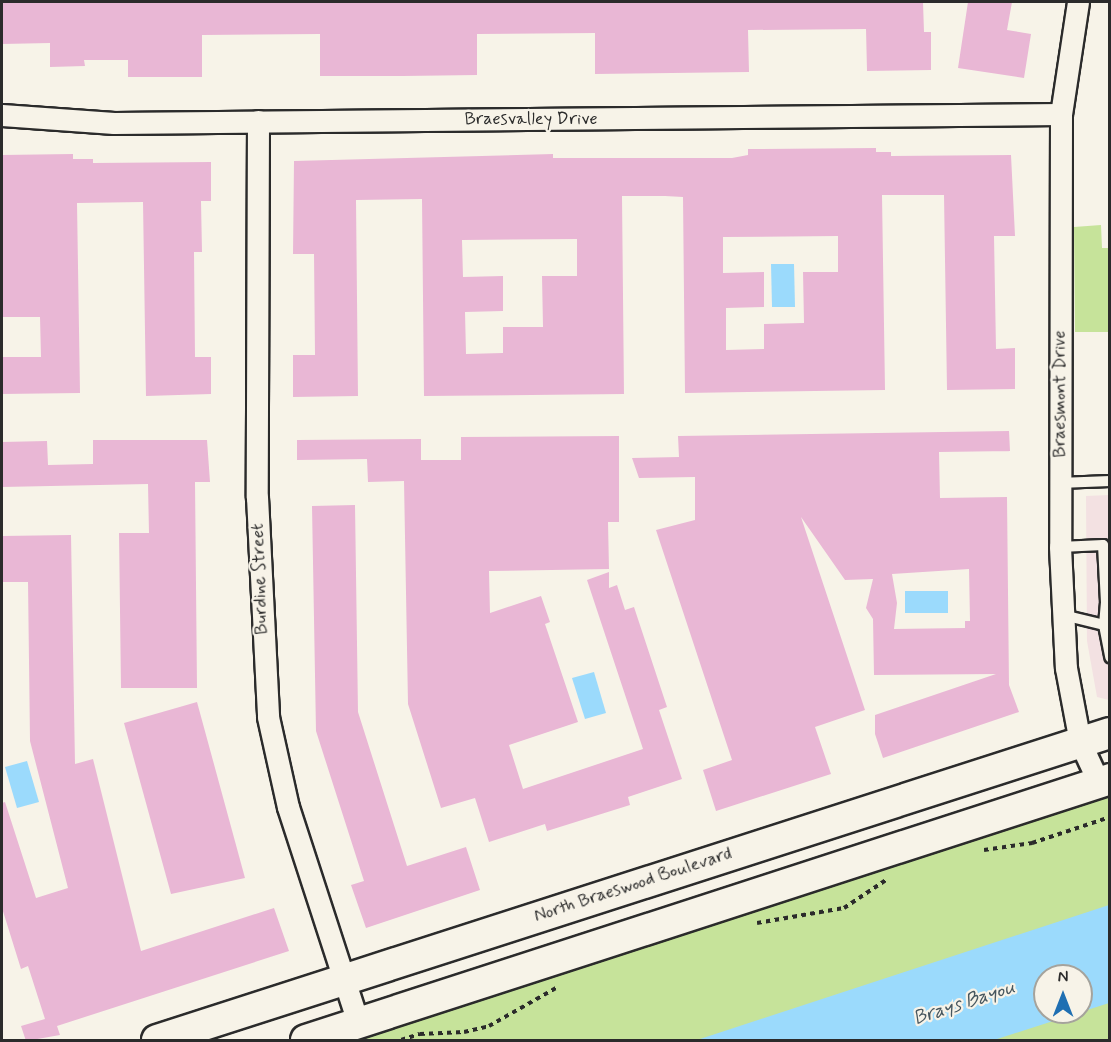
<!DOCTYPE html>
<style>
body{margin:0}
#map{position:relative;width:1111px;height:1042px;overflow:hidden;background:#f7f3e8;font-family:Mynerve,sans-serif}
div>[style]{position:absolute}
.built>*{inset:0;background:#f3e1e2}
.green>*{inset:0;background:#c6e39a}
.water>*{inset:0;background:#9bdafc}
.building>*{inset:0;background:#e9b7d5}
.path>*{height:4px;margin-top:-2px;transform-origin:0;background:repeating-linear-gradient(90deg,#2b2b2b 0 4.5px,transparent 0 9px)}
.roads{filter:drop-shadow(2px 0 #2b2b2b) drop-shadow(-2px 0 #2b2b2b) drop-shadow(0 2px #2b2b2b) drop-shadow(0 -2px #2b2b2b)}
.service>*{height:10px;margin:-5px;padding:0 5px;transform-origin:5px;border-radius:5px;background:#f7f3e8}
.minor>*{height:21px;margin:-10.5px;padding:0 10.5px;transform-origin:10.5px;border-radius:10.5px;background:#f7f3e8}
.secondary>*{height:30px;margin:-15px;padding:0 15px;transform-origin:15px;border-radius:15px;background:#f7f3e8}
span{translate:-50% -50%;white-space:nowrap;text-align:center;line-height:1.15;-webkit-text-stroke:4.5px #f7f3e8;paint-order:stroke}
.street-label{font-size:18px;color:#2b2b2b}
.water-label{font-size:20px;color:#47575f;font-style:italic}
.frame{position:absolute;inset:0;border:3px solid #2b2b2b;pointer-events:none}
.north{position:absolute;left:1033px;top:964px;width:60px;height:60px;box-sizing:border-box;background:#f7f3e8;border:2px solid #a5a39c;border-radius:50%;rotate:0deg;font-size:16px;font-weight:700;line-height:24px;text-align:center;color:#2b2b2b}
.north::after{content:'';display:block;margin:auto;width:21px;height:27px;background:#1f6fb2;clip-path:polygon(50% 0,100% 100%,50% 72%,0 100%)}
</style>
<div id="map">
<div class="built">
<div style="clip-path:polygon(1109px 495px,1109px 700px,1097px 697px,1087px 641px,1086px 496px)"></div>
</div>
<div class="green">
<div style="clip-path:polygon(1101px 225px,1102px 248px,1109px 248px,1109px 332px,1075px 332px,1074px 227px)"></div>
<div style="clip-path:polygon(evenodd,1109px 793px,1109px 1040px,356px 1040px,1109px 793px,1045px 976px,1081px 976px,1081px 1012px,1045px 1012px,1045px 976px)"></div>
</div>
<div class="water">
<div style="clip-path:polygon(771px 264px,794px 264px,795px 307px,772px 307px)"></div>
<div style="clip-path:polygon(905px 591px,948px 591px,948px 613px,905px 613px)"></div>
<div style="clip-path:polygon(594px 672px,606px 713px,585px 719px,572px 678px)"></div>
<div style="clip-path:polygon(27px 761px,39px 802px,17px 808px,5px 767px)"></div>
<div style="clip-path:polygon(evenodd,1109px 905px,1109px 1003px,994px 1040px,697px 1040px,1109px 905px,1045px 976px,1081px 976px,1081px 1012px,1045px 1012px,1045px 976px)"></div>
</div>
<div class="building">
<div style="clip-path:polygon(2px 2px,923px 2px,924px 32px,931px 32px,931px 70px,867px 71px,866px 29px,748px 30px,749px 72px,595px 74px,595px 33px,477px 34px,477px 75px,403px 76px,320px 76px,320px 34px,202px 35px,202px 77px,128px 77px,128px 60px,84px 60px,85px 66px,50px 67px,50px 43px,2px 44px)"></div>
<div style="clip-path:polygon(968px 2px,1012px 2px,1007px 30px,1031px 34px,1024px 78px,958px 68px)"></div>
<div style="clip-path:polygon(evenodd,876px 148px,876px 152px,891px 152px,891px 156px,1011px 155px,1015px 236px,994px 236px,996px 349px,1015px 348px,1015px 389px,947px 390px,944px 195px,882px 195px,885px 390px,685px 393px,683px 197px,665px 196px,622px 196px,624px 394px,424px 396px,422px 199px,356px 200px,358px 396px,293px 397px,293px 355px,315px 355px,314px 254px,293px 254px,294px 161px,553px 154px,553px 158px,732px 158px,748px 155px,748px 149px,876px 148px,838px 236px,838px 272px,803px 272px,804px 323px,764px 324px,764px 349px,726px 350px,726px 308px,764px 307px,764px 272px,723px 273px,723px 237px,838px 236px,876px 148px,577px 239px,577px 276px,542px 276px,543px 327px,503px 327px,503px 353px,466px 354px,465px 312px,503px 311px,503px 276px,463px 277px,462px 240px,577px 239px)"></div>
<div style="clip-path:polygon(73px 154px,73px 159px,93px 159px,93px 163px,211px 162px,211px 201px,201px 201px,202px 252px,194px 252px,195px 357px,211px 357px,211px 394px,146px 396px,143px 202px,77px 203px,80px 393px,2px 394px,2px 357px,41px 357px,40px 317px,2px 317px,2px 155px)"></div>
<div style="clip-path:polygon(evenodd,1009px 431px,1010px 451px,939px 452px,940px 498px,1007px 497px,1009px 685px,1019px 712px,883px 758px,875px 734px,875px 715px,996px 674px,874px 675px,873px 619px,866px 608px,873px 579px,845px 580px,801px 517px,865px 710px,815px 727px,831px 774px,716px 811px,703px 770px,732px 760px,656px 530px,695px 520px,695px 477px,639px 478px,632px 458px,679px 457px,678px 436px,1009px 431px,969px 569px,970px 621px,965px 621px,965px 628px,894px 629px,897px 603px,892px 574px,969px 569px)"></div>
<div style="clip-path:polygon(619px 436px,619px 522px,608px 522px,609px 569px,489px 571px,490px 613px,541px 596px,550px 622px,545px 624px,578px 722px,509px 745px,523px 789px,643px 749px,587px 580px,609px 572px,609px 588px,617px 585px,625px 610px,634px 607px,667px 707px,659px 710px,682px 779px,628px 797px,630px 805px,547px 831px,545px 824px,489px 842px,475px 798px,441px 808px,408px 704px,404px 481px,368px 482px,367px 459px,297px 460px,297px 440px,421px 439px,421px 460px,461px 460px,461px 437px)"></div>
<div style="clip-path:polygon(93px 440px,207px 440px,210px 482px,195px 482px,197px 688px,121px 688px,119px 533px,149px 533px,148px 484px,2px 487px,2px 442px,47px 441px,48px 465px,93px 464px)"></div>
<div style="clip-path:polygon(355px 505px,358px 712px,407px 866px,466px 847px,480px 890px,366px 928px,351px 885px,364px 881px,316px 731px,312px 506px)"></div>
<div style="clip-path:polygon(71px 535px,75px 764px,93px 759px,141px 951px,274px 908px,289px 951px,57px 1026px,60px 1035px,26px 1041px,21px 1026px,45px 1019px,28px 966px,21px 969px,2px 908px,2px 803px,5px 802px,36px 898px,68px 888px,30px 741px,28px 582px,2px 582px,2px 536px)"></div>
<div style="clip-path:polygon(197px 702px,245px 878px,171px 894px,124px 723px)"></div>
</div>
<div class="path">
<div style="left:984px;top:850px;width:49px;rotate:-8.3deg"></div>
<div style="left:1032px;top:843px;width:82px;rotate:-18.4deg"></div>
<div style="left:757px;top:923px;width:88px;rotate:-9.8deg"></div>
<div style="left:844px;top:908px;width:50px;rotate:-33.7deg"></div>
<div style="left:401px;top:1040px;width:20px;rotate:-18deg"></div>
<div style="left:420px;top:1034px;width:44px;rotate:-2.6deg"></div>
<div style="left:464px;top:1032px;width:26px;rotate:-13deg"></div>
<div style="left:489px;top:1026px;width:77px;rotate:-29.6deg"></div>
</div>
<div class="roads">
<div class="service">
<div style="left:1059px;top:483px;width:51px;rotate:-2.2deg"></div>
<div style="left:1060px;top:547px;width:43px;rotate:-2.7deg"></div>
<div style="left:1103px;top:545px;width:58px;rotate:87deg"></div>
<div style="left:1106px;top:603px;width:4px;rotate:14deg"></div>
<div style="left:1063px;top:615px;width:42px;rotate:13.7deg"></div>
<div style="left:1104px;top:625px;width:22px;rotate:-85deg"></div>
<div style="left:1104px;top:625px;width:33px;rotate:79deg"></div>
</div>
<div class="minor">
<div style="left:1078px;top:2px;width:113px;rotate:98.6deg"></div>
<div style="left:1061px;top:114px;width:433px;rotate:90.1deg"></div>
<div style="left:1060px;top:547px;width:121px;rotate:87.2deg"></div>
<div style="left:1066px;top:668px;width:75px;rotate:79.3deg"></div>
<div style="left:1080px;top:742px;width:45px;rotate:65.1deg"></div>
<div style="left:2px;top:115px;width:112px;rotate:4.1deg"></div>
<div style="left:114px;top:123px;width:947px;rotate:-0.54deg"></div>
<div style="left:258px;top:121px;width:376px;rotate:90.2deg"></div>
<div style="left:257px;top:497px;width:220px;rotate:87.1deg"></div>
<div style="left:268px;top:717px;width:92px;rotate:77.5deg"></div>
<div style="left:288px;top:807px;width:227px;rotate:72deg"></div>
</div>
<div class="secondary">
<div style="left:157px;top:1040px;width:1001px;rotate:-17.86deg"></div>
<div style="left:306px;top:1040px;width:845px;rotate:-17.98deg"></div>
</div>
</div>
<div class="street-label">
<span style="left:531px;top:119px">Braesvalley Drive</span>
<span style="left:1060px;top:394px;rotate:-90deg">Braesmont Drive</span>
<span style="left:260px;top:579px;rotate:-92deg">Burdine Street</span>
<span style="left:633px;top:885px;rotate:-18deg">North Braeswood Boulevard</span>
</div>
<div class="water-label">
<span style="left:964px;top:1003px;rotate:-18deg">Brays Bayou</span>
</div>
<div class="frame"></div>
<div class="north">N</div>
</div>
